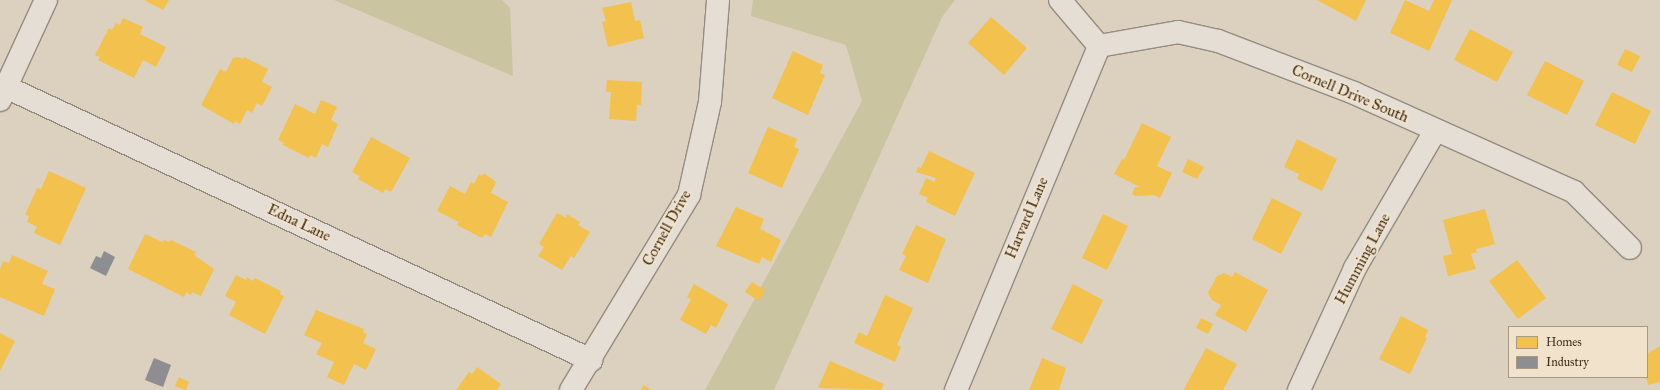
<!DOCTYPE html>
<style>
body{margin:0}
#map{position:relative;width:1660px;height:390px;overflow:hidden;background:#dcd0be;font-family:"IM FELL Great Primer",serif}
div>[style]{position:absolute}
.green>*{inset:0;background:#cac4a1}
.homes>*{inset:0;background:#f2c14e}
.industry>*{inset:0;background:#8d8d92}
.roads{filter:drop-shadow(1px 0 #958c7f) drop-shadow(-1px 0 #958c7f) drop-shadow(0 1px #958c7f) drop-shadow(0 -1px #958c7f)}
.minor>*{height:22px;margin:-11px;padding:0 11px;transform-origin:11px;border-radius:11px;background:#e4ded4}
span{translate:-50% -50%;white-space:nowrap;text-align:center;line-height:1.15;-webkit-text-stroke:4px #f1e2cc;paint-order:stroke}
.street-label{font-size:15px;color:#3e2c16}
.legend{position:absolute;left:1508px;top:326px;width:140px;height:52px;box-sizing:border-box;background:#f1e2cc;border:1px solid #a99983;margin:0;padding:5px 7px;list-style:none;font-size:12px;color:#3e2c16}
.legend li{display:flex;align-items:center;gap:8px;height:20px}
.legend b{width:20px;border:1px solid #a99983}
</style>
<div id="map">
<div class="green">
<div style="clip-path:polygon(334px 0,502px 0,510px 8px,513px 76px)"></div>
<div style="clip-path:polygon(753px 0,955px 0,942px 17px,774px 390px,705px 390px,862px 101px,846px 45px,751px 16px)"></div>
</div>
<div class="homes">
<div style="clip-path:polygon(144px 0,169px 0,163px 10px)"></div>
<div style="clip-path:polygon(1317px 0,1366px 0,1356px 21px)"></div>
<div style="clip-path:polygon(1405px 0,1429px 11px,1434px 0,1452px 0,1429px 51px,1390px 33px)"></div>
<div style="clip-path:polygon(631px 2px,635px 21px,640px 20px,644px 38px,608px 47px,602px 22px,606px 21px,602px 8px)"></div>
<div style="clip-path:polygon(991px 17px,1027px 48px,1004px 75px,968px 43px)"></div>
<div style="clip-path:polygon(123px 18px,143px 27px,140px 34px,166px 47px,156px 67px,143px 60px,134px 78px,98px 60px,100px 57px,95px 55px,109px 28px,112px 30px,116px 23px,120px 25px)"></div>
<div style="clip-path:polygon(1470px 29px,1513px 52px,1497px 82px,1454px 60px)"></div>
<div style="clip-path:polygon(1625px 49px,1640px 56px,1632px 72px,1617px 65px)"></div>
<div style="clip-path:polygon(793px 51px,823px 65px,820px 73px,825px 75px,808px 115px,772px 98px)"></div>
<div style="clip-path:polygon(238px 57px,243px 59px,244px 57px,268px 69px,262px 82px,272px 87px,262px 106px,257px 103px,252px 113px,247px 110px,240px 124px,235px 121px,234px 124px,201px 105px,220px 69px,226px 72px,233px 58px)"></div>
<div style="clip-path:polygon(1545px 61px,1584px 81px,1567px 115px,1527px 95px)"></div>
<div style="clip-path:polygon(607px 80px,642px 82px,641px 105px,637px 105px,636px 121px,609px 119px,611px 92px,606px 92px)"></div>
<div style="clip-path:polygon(1612px 92px,1651px 111px,1635px 144px,1595px 125px)"></div>
<div style="clip-path:polygon(321px 100px,337px 107px,331px 120px,338px 124px,328px 147px,322px 144px,316px 158px,310px 155px,309px 158px,283px 145px,284px 143px,278px 140px,295px 104px,315px 114px)"></div>
<div style="clip-path:polygon(1142px 123px,1171px 137px,1157px 166px,1172px 173px,1160px 198px,1154px 195px,1136px 196px,1132px 194px,1135px 187px,1140px 187px,1114px 174px,1122px 159px,1124px 160px)"></div>
<div style="clip-path:polygon(768px 127px,797px 139px,794px 147px,799px 149px,782px 188px,748px 173px)"></div>
<div style="clip-path:polygon(371px 137px,410px 158px,391px 192px,385px 189px,383px 193px,358px 179px,360px 176px,352px 172px)"></div>
<div style="clip-path:polygon(1297px 139px,1337px 159px,1322px 191px,1297px 179px,1299px 174px,1284px 167px)"></div>
<div style="clip-path:polygon(929px 151px,975px 173px,955px 216px,926px 202px,928px 198px,919px 194px,926px 178px,934px 182px,936px 178px,916px 172px,918px 167px,921px 168px)"></div>
<div style="clip-path:polygon(1188px 159px,1204px 167px,1197px 179px,1182px 172px)"></div>
<div style="clip-path:polygon(49px 171px,86px 188px,60px 245px,34px 233px,37px 227px,27px 222px,29px 216px,25px 215px,37px 188px,41px 189px)"></div>
<div style="clip-path:polygon(484px 173px,496px 182px,491px 193px,508px 202px,491px 237px,485px 234px,482px 238px,457px 225px,459px 222px,437px 211px,450px 186px,465px 194px,471px 182px,474px 184px,479px 174px,482px 176px)"></div>
<div style="clip-path:polygon(1272px 198px,1302px 213px,1281px 254px,1252px 239px)"></div>
<div style="clip-path:polygon(736px 207px,764px 219px,760px 229px,781px 240px,771px 262px,762px 257px,759px 264px,716px 246px)"></div>
<div style="clip-path:polygon(1485px 209px,1495px 244px,1476px 249px,1477px 252px,1471px 254px,1476px 269px,1448px 276px,1443px 256px,1452px 254px,1443px 220px)"></div>
<div style="clip-path:polygon(557px 213px,566px 218px,567px 214px,580px 222px,578px 225px,590px 232px,574px 258px,571px 256px,562px 270px,538px 256px,544px 247px,539px 244px)"></div>
<div style="clip-path:polygon(1103px 214px,1128px 226px,1107px 270px,1082px 258px)"></div>
<div style="clip-path:polygon(916px 225px,946px 239px,928px 283px,899px 270px,906px 256px,902px 254px)"></div>
<div style="clip-path:polygon(145px 234px,162px 242px,164px 240px,169px 242px,171px 240px,196px 252px,194px 255px,214px 269px,201px 296px,192px 292px,191px 295px,186px 292px,184px 297px,128px 269px)"></div>
<div style="clip-path:polygon(12px 255px,48px 271px,42px 284px,55px 289px,44px 316px,0 297px,0 269px,3px 261px,9px 263px)"></div>
<div style="clip-path:polygon(1517px 260px,1546px 298px,1518px 319px,1489px 281px)"></div>
<div style="clip-path:polygon(1235px 272px,1268px 290px,1246px 332px,1215px 315px,1221px 305px,1212px 300px,1208px 293px,1217px 276px,1224px 273px,1232px 277px)"></div>
<div style="clip-path:polygon(236px 275px,246px 280px,247px 277px,253px 281px,255px 278px,281px 291px,280px 294px,284px 296px,265px 334px,229px 315px,236px 302px,225px 296px)"></div>
<div style="clip-path:polygon(752px 282px,765px 290px,759px 301px,745px 292px)"></div>
<div style="clip-path:polygon(694px 284px,728px 304px,716px 328px,711px 325px,706px 334px,680px 320px,691px 299px,687px 297px)"></div>
<div style="clip-path:polygon(1073px 284px,1103px 300px,1082px 344px,1051px 329px)"></div>
<div style="clip-path:polygon(885px 295px,913px 308px,897px 345px,901px 347px,895px 362px,854px 343px,859px 332px,867px 336px)"></div>
<div style="clip-path:polygon(316px 310px,364px 329px,363px 332px,367px 334px,363px 343px,376px 349px,366px 370px,354px 364px,344px 385px,327px 377px,334px 362px,316px 354px,322px 343px,304px 335px)"></div>
<div style="clip-path:polygon(1401px 316px,1428px 330px,1425px 337px,1427px 338px,1410px 374px,1379px 359px)"></div>
<div style="clip-path:polygon(1201px 318px,1213px 324px,1208px 334px,1196px 328px)"></div>
<div style="clip-path:polygon(0 333px,15px 341px,0 371px)"></div>
<div style="clip-path:polygon(1660px 346px,1660px 382px,1648px 385px,1646px 377px,1647px 354px)"></div>
<div style="clip-path:polygon(1206px 348px,1237px 364px,1223px 390px,1187px 390px,1184px 389px)"></div>
<div style="clip-path:polygon(1042px 358px,1066px 368px,1059px 390px,1029px 390px)"></div>
<div style="clip-path:polygon(830px 361px,884px 384px,881px 390px,818px 388px)"></div>
<div style="clip-path:polygon(477px 367px,501px 384px,497px 390px,456px 390px,469px 372px,472px 374px)"></div>
<div style="clip-path:polygon(179px 377px,189px 382px,186px 390px,175px 386px)"></div>
<div style="clip-path:polygon(644px 385px,651px 390px,641px 390px)"></div>
</div>
<div class="industry">
<div style="clip-path:polygon(104px 251px,115px 257px,106px 276px,90px 268px,96px 256px,101px 258px)"></div>
<div style="clip-path:polygon(154px 358px,171px 365px,163px 387px,145px 380px)"></div>
</div>
<div class="roads">
<div class="minor">
<div style="left:1060px;top:0;width:60px;rotate:49.7deg"></div>
<div style="left:1099px;top:46px;width:80px;rotate:-10deg"></div>
<div style="left:1178px;top:32px;width:41px;rotate:12.7deg"></div>
<div style="left:1218px;top:41px;width:146px;rotate:20.9deg"></div>
<div style="left:1354px;top:93px;width:241px;rotate:24.2deg"></div>
<div style="left:1574px;top:192px;width:79px;rotate:45deg"></div>
<div style="left:6px;top:87px;width:646px;rotate:25.02deg"></div>
<div style="left:0;top:100px;width:110px;rotate:-65.3deg"></div>
<div style="left:571px;top:390px;width:228px;rotate:-58.8deg"></div>
<div style="left:689px;top:195px;width:95px;rotate:-77.3deg"></div>
<div style="left:710px;top:102px;width:102px;rotate:-85.5deg"></div>
<div style="left:956px;top:390px;width:373px;rotate:-67.4deg"></div>
<div style="left:1299px;top:390px;width:134px;rotate:-65.3deg"></div>
<div style="left:1355px;top:268px;width:159px;rotate:-59.7deg"></div>
</div>
</div>
<div class="street-label">
<span style="left:1350px;top:94px;rotate:23deg">Cornell Drive South</span>
<span style="left:1027px;top:218px;rotate:-67deg">Harvard Lane</span>
<span style="left:299px;top:223px;rotate:25deg">Edna Lane</span>
<span style="left:667px;top:228px;rotate:-61deg">Cornell Drive</span>
<span style="left:1363px;top:259px;rotate:-62deg">Humming Lane</span>
</div>
<ul class="legend">
<li><b style="height:11px;background:#f2c14e"></b>Homes</li>
<li><b style="height:11px;background:#8d8d92"></b>Industry</li>
</ul>
</div>
